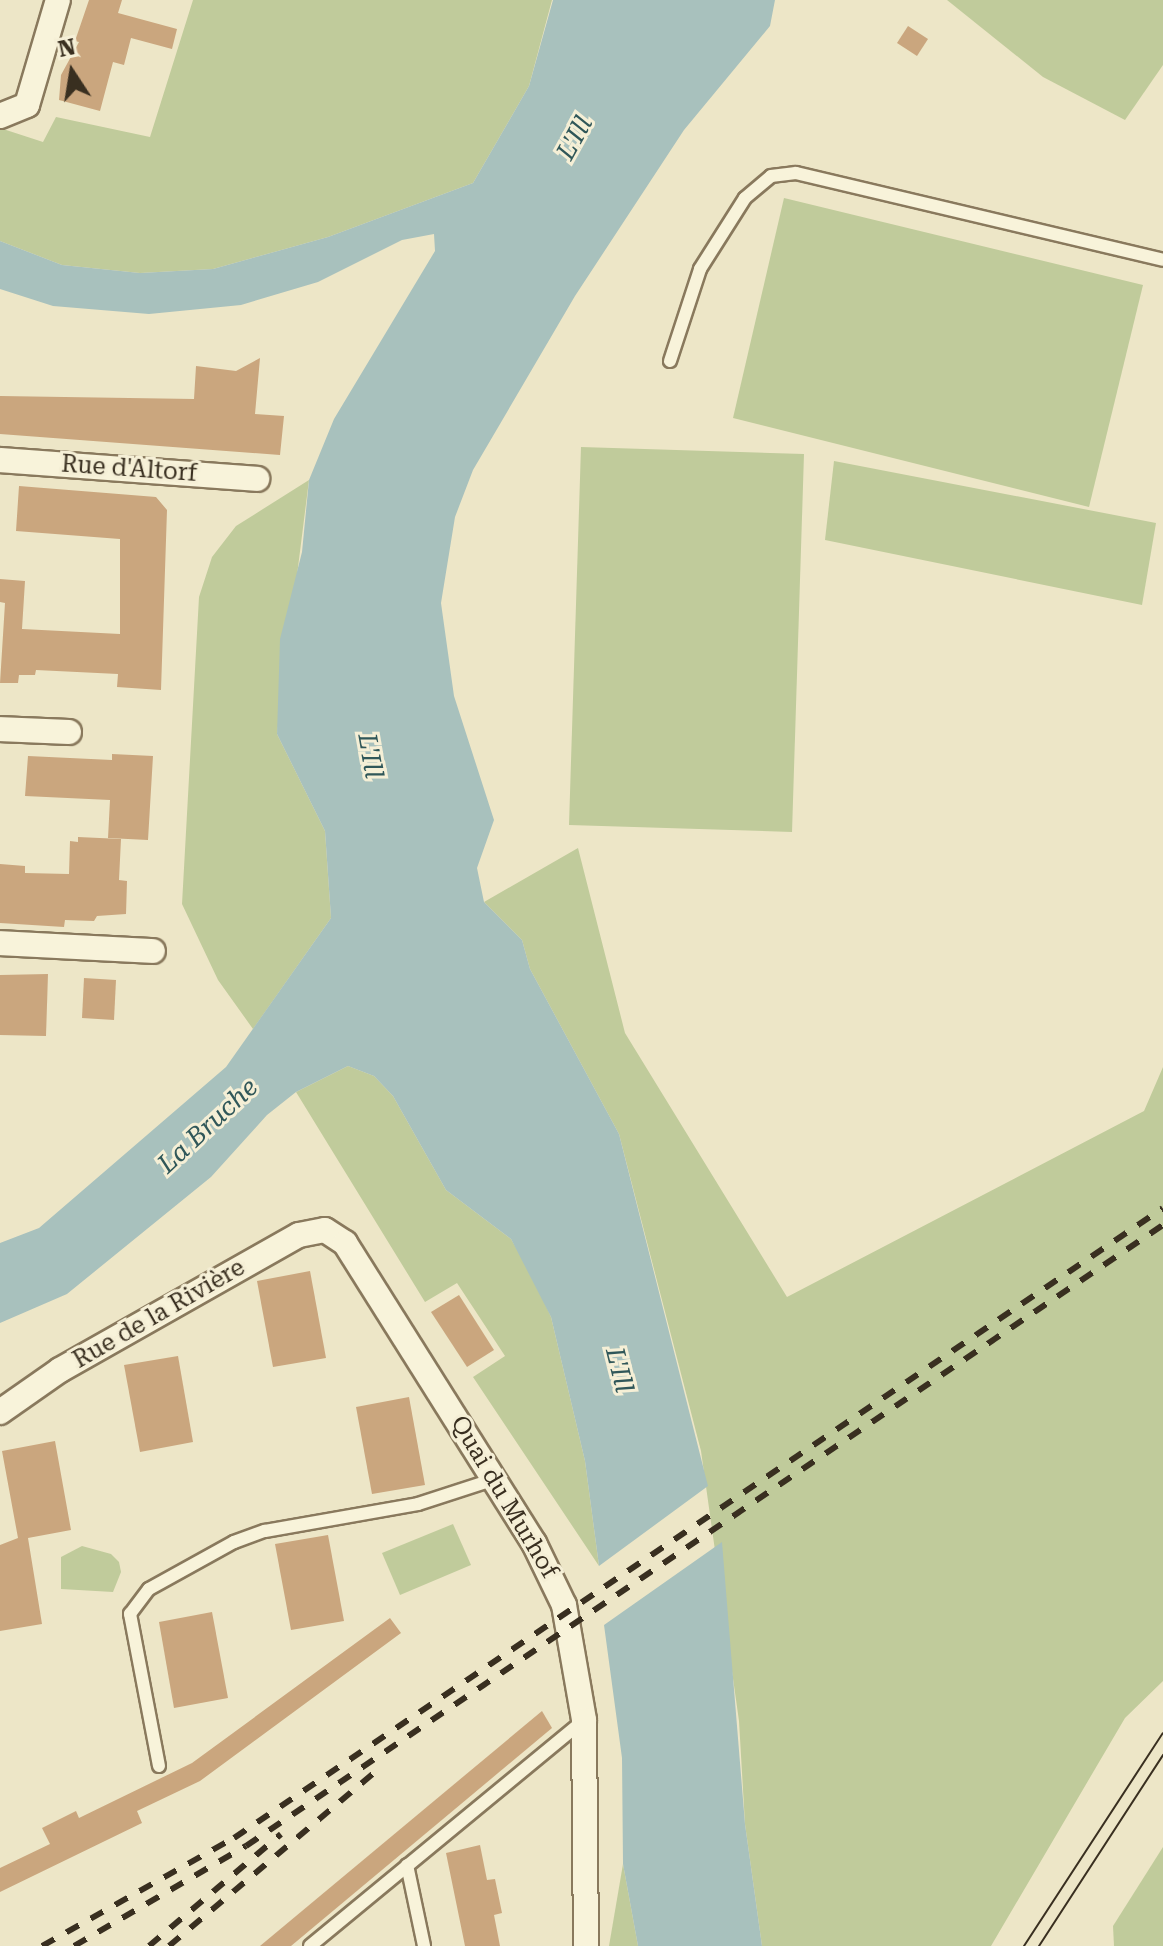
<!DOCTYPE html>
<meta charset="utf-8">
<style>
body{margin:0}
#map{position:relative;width:1163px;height:1946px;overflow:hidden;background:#ede6c7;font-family:"Roboto Serif",serif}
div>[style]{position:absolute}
.green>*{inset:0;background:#c0cb9b}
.water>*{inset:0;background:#a8c1bd}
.building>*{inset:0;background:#caa67e}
.roads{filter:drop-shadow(2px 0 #89795d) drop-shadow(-2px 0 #89795d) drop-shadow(0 2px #89795d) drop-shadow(0 -2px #89795d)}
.service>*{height:12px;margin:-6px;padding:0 6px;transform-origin:6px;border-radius:6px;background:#f8f3da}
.minor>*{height:24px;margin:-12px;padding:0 12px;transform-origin:12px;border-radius:12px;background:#f8f3da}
.tram>*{height:2px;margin:-1px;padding:0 1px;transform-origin:1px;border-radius:1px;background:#392f20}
.rail>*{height:6px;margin-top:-3px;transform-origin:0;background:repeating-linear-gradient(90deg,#392f20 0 14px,transparent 0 28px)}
span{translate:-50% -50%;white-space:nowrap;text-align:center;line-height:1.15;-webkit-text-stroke:6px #f5efd6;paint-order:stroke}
.street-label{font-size:24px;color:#392f20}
.water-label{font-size:26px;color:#305759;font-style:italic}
.north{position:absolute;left:32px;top:32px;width:80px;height:80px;-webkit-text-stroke:6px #f5efd6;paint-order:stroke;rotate:348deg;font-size:22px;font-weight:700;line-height:32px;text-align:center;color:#392f20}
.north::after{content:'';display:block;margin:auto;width:28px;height:36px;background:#392f20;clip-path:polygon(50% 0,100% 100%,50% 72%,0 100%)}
</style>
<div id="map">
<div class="green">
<div style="clip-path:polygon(193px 0,552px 0,529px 86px,473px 183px,328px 237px,213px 269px,140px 273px,62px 265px,0 241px,0 128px,43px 142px,56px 117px,150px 137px)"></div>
<div style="clip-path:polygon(947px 0,1163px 0,1163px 65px,1125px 120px,1043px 77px)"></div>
<div style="clip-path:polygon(784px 198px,1143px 285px,1089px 507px,733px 418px)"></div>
<div style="clip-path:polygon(581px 447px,804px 454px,792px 832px,569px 825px)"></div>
<div style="clip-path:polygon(834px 461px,1156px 523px,1142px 605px,825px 540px)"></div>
<div style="clip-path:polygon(309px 480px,277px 734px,325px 831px,331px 918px,253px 1029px,218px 980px,182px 904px,199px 597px,212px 557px,236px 526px)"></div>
<div style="clip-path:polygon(578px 848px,625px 1033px,787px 1297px,1144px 1111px,1163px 1067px,1163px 1681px,1125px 1718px,991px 1946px,762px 1946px,745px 1824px,739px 1721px,701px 1451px,619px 1134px,530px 969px,522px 940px,484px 902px)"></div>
<div style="clip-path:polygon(348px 1066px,374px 1076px,393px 1096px,446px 1190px,511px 1239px,531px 1273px,551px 1317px,585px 1461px,599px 1566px,473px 1377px,505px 1356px,457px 1283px,425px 1302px,296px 1092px)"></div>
<div style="clip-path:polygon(453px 1524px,471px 1565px,400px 1595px,382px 1553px)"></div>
<div style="clip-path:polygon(82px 1546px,111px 1554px,119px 1562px,121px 1572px,113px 1592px,61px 1589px,61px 1557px)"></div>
<div style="clip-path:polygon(1163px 1847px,1163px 1946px,1114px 1946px,1113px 1926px)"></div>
<div style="clip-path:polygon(623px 1864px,638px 1946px,609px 1946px)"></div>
</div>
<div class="water">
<div style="clip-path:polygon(553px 0,775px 0,770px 26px,684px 130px,575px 296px,473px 470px,455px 517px,441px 603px,454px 696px,494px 820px,477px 868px,484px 902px,522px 940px,530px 969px,619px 1134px,708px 1486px,599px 1566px,585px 1461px,551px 1317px,511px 1239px,446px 1190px,393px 1096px,374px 1076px,348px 1066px,296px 1092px,267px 1115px,211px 1177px,67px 1294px,0 1323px,0 1243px,39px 1228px,226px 1067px,331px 918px,325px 831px,277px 734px,280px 639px,302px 552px,309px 480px,334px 419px,435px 251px,434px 234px,402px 240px,318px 282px,241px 305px,149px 314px,53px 306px,0 289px,0 241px,62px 265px,140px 273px,213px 269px,328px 237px,473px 183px,529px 86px)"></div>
<div style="clip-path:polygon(722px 1542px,745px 1824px,762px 1946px,638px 1946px,623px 1864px,622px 1758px,604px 1625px)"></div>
</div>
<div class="building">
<div style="clip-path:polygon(89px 0,122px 0,118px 13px,177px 29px,172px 49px,131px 38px,124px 65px,113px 62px,100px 111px,59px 100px,61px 75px,79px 42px,75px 41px)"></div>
<div style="clip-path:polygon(908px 26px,928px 39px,917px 56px,897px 43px)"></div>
<div style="clip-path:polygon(260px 358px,255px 414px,284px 416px,280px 455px,0 434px,0 396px,194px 399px,196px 366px,236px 371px)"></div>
<div style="clip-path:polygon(19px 486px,156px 497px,167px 510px,161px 690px,117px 687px,118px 674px,36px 670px,35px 675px,19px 675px,18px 683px,0 683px,5px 603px,0 602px,0 579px,25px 581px,22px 629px,120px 634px,120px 539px,16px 531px)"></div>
<div style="clip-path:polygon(112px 754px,153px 756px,148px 840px,108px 838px,110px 800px,25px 796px,28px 756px,112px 760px)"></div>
<div style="clip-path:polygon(78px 837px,121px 839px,119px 880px,127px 881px,126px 914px,97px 916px,94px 921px,65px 920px,64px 927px,0 923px,0 864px,25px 866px,25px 873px,69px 874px,70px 841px,78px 842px)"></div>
<div style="clip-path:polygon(48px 974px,46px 1036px,0 1035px,0 975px)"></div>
<div style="clip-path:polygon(84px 978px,116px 980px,114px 1020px,82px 1018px)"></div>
<div style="clip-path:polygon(310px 1271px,326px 1358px,273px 1367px,257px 1281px)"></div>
<div style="clip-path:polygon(459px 1295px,494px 1350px,467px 1367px,431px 1312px)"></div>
<div style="clip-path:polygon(178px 1356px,193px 1442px,140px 1452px,124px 1365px)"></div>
<div style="clip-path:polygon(409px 1397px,425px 1485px,372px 1494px,356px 1407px)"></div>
<div style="clip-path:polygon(55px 1441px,71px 1530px,28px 1538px,42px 1624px,0 1631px,0 1545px,18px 1538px,2px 1451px)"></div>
<div style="clip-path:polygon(328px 1535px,344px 1621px,291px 1630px,275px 1544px)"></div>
<div style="clip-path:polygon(212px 1612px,228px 1698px,174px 1708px,159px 1622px)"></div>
<div style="clip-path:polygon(390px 1618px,401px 1633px,200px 1781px,137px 1811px,142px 1823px,0 1892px,0 1868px,50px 1844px,42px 1828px,76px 1811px,79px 1818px,192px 1763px)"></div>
<div style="clip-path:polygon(542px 1711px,552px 1728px,291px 1946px,260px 1946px)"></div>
<div style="clip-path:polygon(480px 1845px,487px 1880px,495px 1879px,502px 1913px,494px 1915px,500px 1946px,465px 1946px,446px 1853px)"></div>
</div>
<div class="roads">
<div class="service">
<div style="left:670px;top:361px;width:97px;rotate:-71.9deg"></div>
<div style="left:700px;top:269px;width:84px;rotate:-57.6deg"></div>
<div style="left:745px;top:198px;width:34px;rotate:-40deg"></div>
<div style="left:771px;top:176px;width:25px;rotate:-7deg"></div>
<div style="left:796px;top:173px;width:377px;rotate:13.3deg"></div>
<div style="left:159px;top:1766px;width:155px;rotate:-100.8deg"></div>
<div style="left:130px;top:1614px;width:31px;rotate:-53deg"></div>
<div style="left:149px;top:1589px;width:97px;rotate:-28.9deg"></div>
<div style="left:234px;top:1542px;width:33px;rotate:-20deg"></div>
<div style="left:265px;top:1531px;width:155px;rotate:-10deg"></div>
<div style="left:418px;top:1504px;width:81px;rotate:-18deg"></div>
<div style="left:407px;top:1865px;width:83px;rotate:78.1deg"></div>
<div style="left:310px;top:1946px;width:355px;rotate:-39.5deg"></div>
</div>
<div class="minor">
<div style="left:0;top:116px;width:29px;rotate:-22deg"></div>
<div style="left:27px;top:105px;width:109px;rotate:-73.6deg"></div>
<div style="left:0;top:460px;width:258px;rotate:4.2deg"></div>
<div style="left:0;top:729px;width:69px;rotate:2.5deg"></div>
<div style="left:0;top:943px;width:153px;rotate:3deg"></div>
<div style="left:0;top:1412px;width:73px;rotate:-35deg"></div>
<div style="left:60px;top:1370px;width:274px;rotate:-29.5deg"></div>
<div style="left:299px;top:1235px;width:26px;rotate:-11deg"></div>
<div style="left:325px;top:1230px;width:24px;rotate:33deg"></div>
<div style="left:345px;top:1243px;width:355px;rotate:57.8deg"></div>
<div style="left:534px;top:1543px;width:69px;rotate:64.2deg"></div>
<div style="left:564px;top:1605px;width:117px;rotate:80.1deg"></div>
<div style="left:584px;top:1720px;width:226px;rotate:89.5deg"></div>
</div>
</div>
<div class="tram">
<div style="left:1024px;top:1946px;width:254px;rotate:-56.9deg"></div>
<div style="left:1039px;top:1946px;width:228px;rotate:-57deg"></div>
</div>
<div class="rail">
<div style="left:42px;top:1946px;width:220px;rotate:-29.4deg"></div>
<div style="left:234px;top:1838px;width:1122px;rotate:-34.14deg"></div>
<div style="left:74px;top:1946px;width:199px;rotate:-30.2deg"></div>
<div style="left:246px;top:1846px;width:1107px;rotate:-34.11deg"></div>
<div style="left:149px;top:1946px;width:173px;rotate:-40.3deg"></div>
<div style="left:169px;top:1946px;width:277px;rotate:-40.2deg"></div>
</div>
<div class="street-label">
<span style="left:129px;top:469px;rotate:4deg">Rue d'Altorf</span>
<span style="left:159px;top:1314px;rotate:-30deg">Rue de la Rivière</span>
<span style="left:504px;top:1497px;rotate:59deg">Quai du Murhof</span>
</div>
<div class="water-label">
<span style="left:575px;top:138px;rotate:-61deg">L'Ill</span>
<span style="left:370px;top:756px;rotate:80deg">L'Ill</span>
<span style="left:208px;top:1126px;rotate:-43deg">La Bruche</span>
<span style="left:619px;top:1370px;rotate:76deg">L'Ill</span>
</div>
<div class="north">N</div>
</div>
